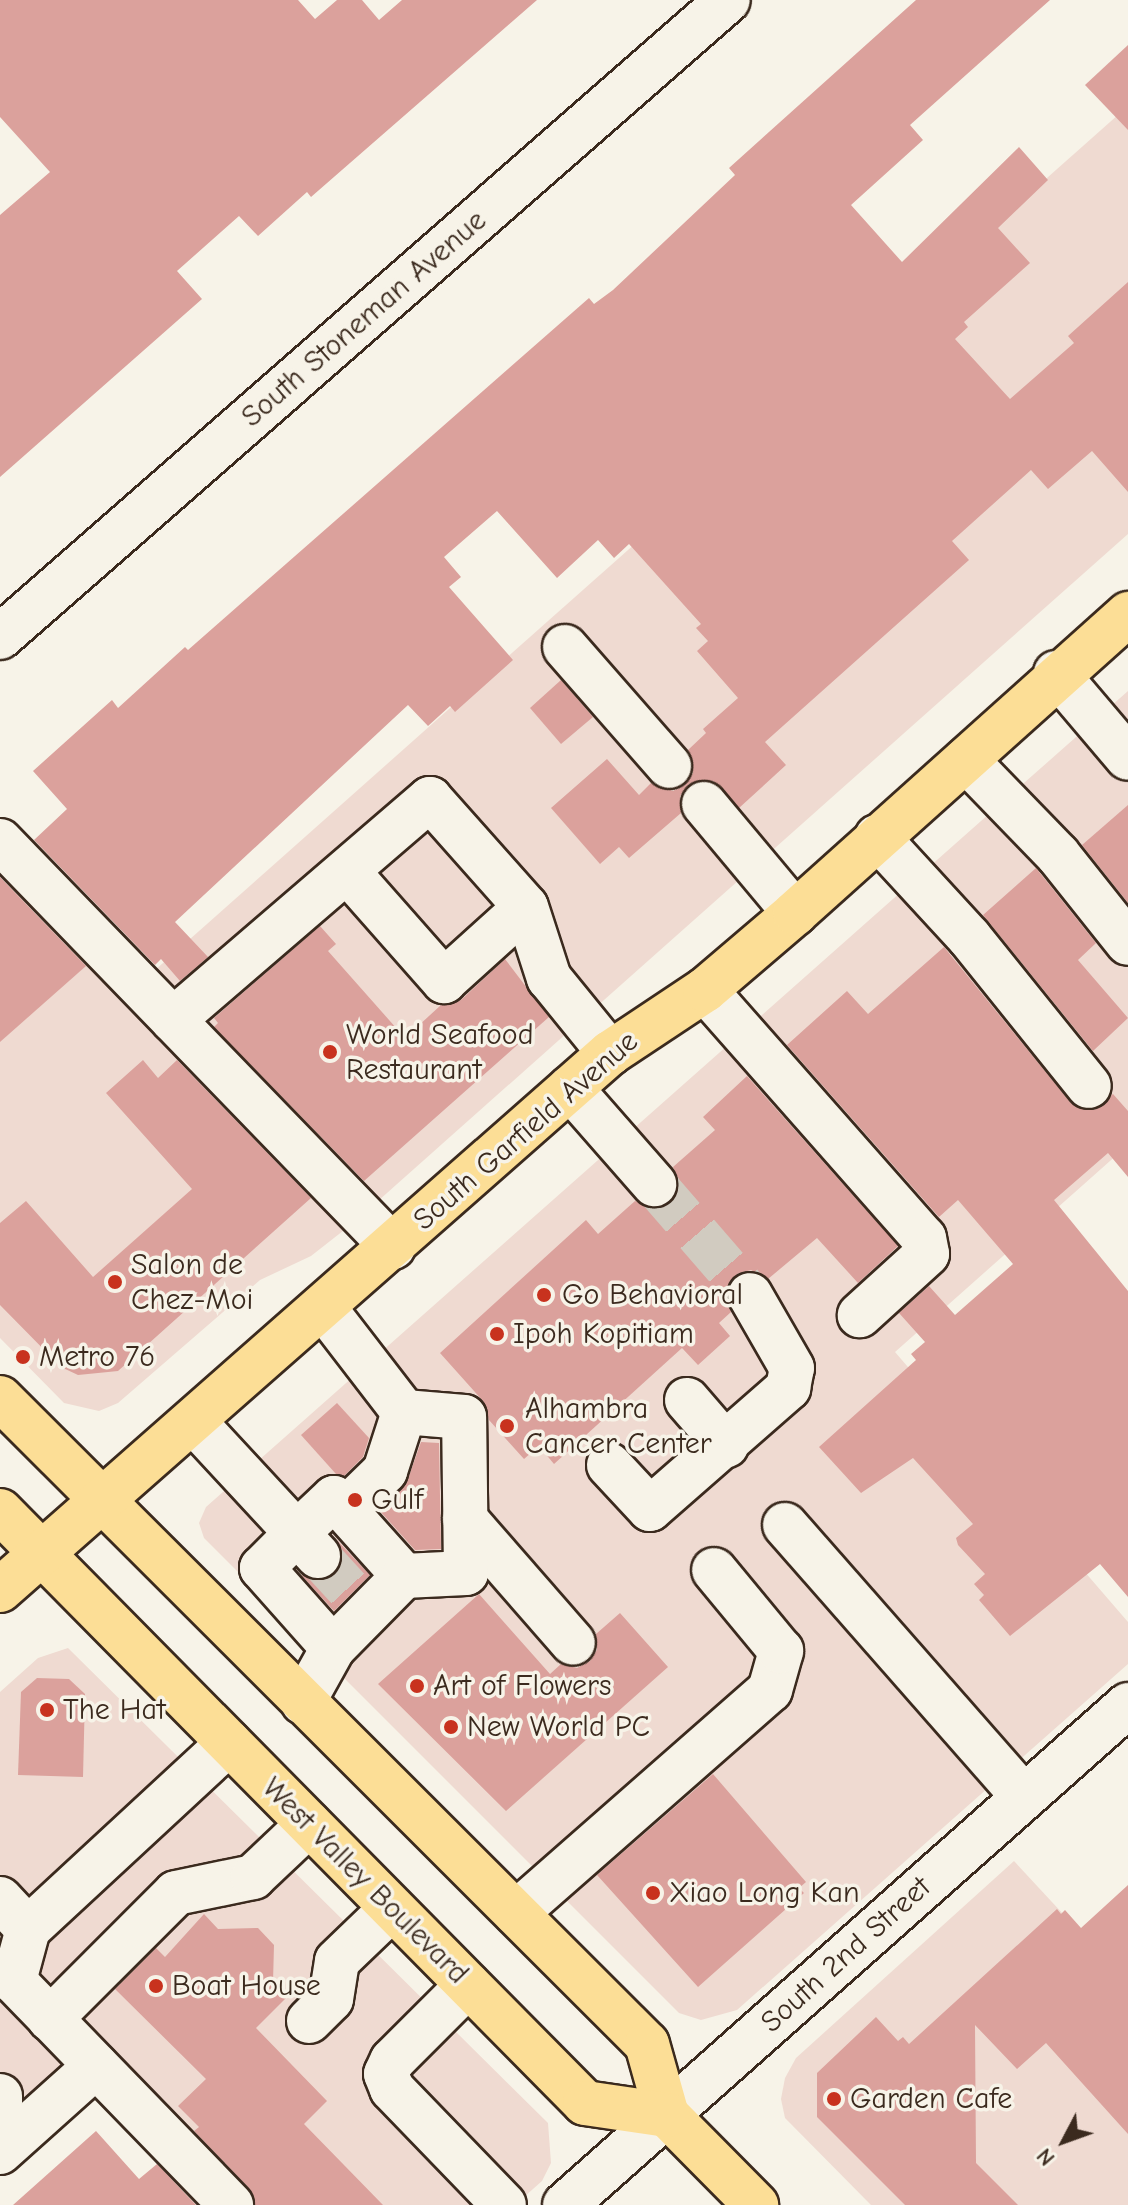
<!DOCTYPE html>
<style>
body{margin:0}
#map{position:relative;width:1128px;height:2205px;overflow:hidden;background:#f7f3e8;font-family:"Comic Neue",sans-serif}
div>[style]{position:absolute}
.built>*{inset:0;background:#efdad1}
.building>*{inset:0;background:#dba19c}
.minor-tunnel>*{height:44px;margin-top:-22px;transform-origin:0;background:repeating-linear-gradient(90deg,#d1cbc0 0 44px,transparent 0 66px)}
.roads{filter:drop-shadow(2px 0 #3b2a1e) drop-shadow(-2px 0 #3b2a1e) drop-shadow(0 2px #3b2a1e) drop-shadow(0 -2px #3b2a1e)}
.minor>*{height:44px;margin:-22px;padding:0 22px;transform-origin:22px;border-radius:22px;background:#f7f3e8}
.major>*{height:44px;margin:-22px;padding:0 22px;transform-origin:22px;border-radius:22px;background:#fcde96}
.dots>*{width:22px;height:22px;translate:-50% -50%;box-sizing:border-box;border:4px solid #f7f3e8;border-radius:50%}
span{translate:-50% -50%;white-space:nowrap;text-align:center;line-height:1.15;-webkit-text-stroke:7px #f7f3e8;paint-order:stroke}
.street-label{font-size:30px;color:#3b2a1e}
.poi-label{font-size:30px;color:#3b2a1e}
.left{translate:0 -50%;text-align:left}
.north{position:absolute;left:1024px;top:2101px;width:80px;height:80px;-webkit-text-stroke:6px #f7f3e8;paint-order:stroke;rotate:229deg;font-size:22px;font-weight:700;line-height:32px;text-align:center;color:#3b2a1e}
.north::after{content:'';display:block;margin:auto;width:28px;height:36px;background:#3b2a1e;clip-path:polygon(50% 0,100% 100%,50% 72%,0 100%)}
</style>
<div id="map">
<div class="built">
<div style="clip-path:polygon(1128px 106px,1128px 534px,369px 1209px,145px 979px)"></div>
<div style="clip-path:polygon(1128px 691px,1128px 1145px,895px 1352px,1128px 1622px,1128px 1664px,737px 2010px,701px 2020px,679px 2013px,204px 1538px,199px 1523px,206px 1507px)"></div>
<div style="clip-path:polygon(0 879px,348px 1227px,311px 1256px,260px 1280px,118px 1403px,99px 1411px,64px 1403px,0 1338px)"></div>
<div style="clip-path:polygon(68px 1648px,548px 2123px,551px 2163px,542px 2181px,515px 2205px,243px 2205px,95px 2058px,0 2141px,0 1692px,38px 1658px)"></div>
<div style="clip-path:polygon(1014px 1861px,1128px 1984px,1128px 2205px,871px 2205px,785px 2118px,781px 2099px,785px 2078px,796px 2058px)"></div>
</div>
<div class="building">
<div style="clip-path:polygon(0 0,298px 0,315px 19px,337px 0,362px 0,379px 20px,402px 0,537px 0,311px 197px,307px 192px,258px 236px,239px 216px,177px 271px,202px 299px,0 477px,0 215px,50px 172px,0 117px)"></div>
<div style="clip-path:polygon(916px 0,1050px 0,910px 125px,923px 140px,851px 205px,902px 262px,1019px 147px,1048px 180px,998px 228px,1030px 263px,964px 322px,968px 327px,955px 339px,1010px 399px,1074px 343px,1068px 336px,1128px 282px,1128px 492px,1092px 451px,1048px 489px,1031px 470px,952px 541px,969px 560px,765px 742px,786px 765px,739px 808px,713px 781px,689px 784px,680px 796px,681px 813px,629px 858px,619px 847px,600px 864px,551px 808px,607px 759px,639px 795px,651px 783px,673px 791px,685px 785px,693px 773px,688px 750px,706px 733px,703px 729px,738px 698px,697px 651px,708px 641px,696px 628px,701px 624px,629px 544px,614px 558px,598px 540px,557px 578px,497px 511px,444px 557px,461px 577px,449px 587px,513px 660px,455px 712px,450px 706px,428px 726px,408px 705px,175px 922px,208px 957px,180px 981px,161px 959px,155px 965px,34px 840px,67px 809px,33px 771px,112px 700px,118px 708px,185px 647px,188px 650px,589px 298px,594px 304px,613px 290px,735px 175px,729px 168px)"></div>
<div style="clip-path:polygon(1128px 45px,1128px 130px,1085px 85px)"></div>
<div style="clip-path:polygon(561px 680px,593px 717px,561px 744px,530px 708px)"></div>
<div style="clip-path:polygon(1128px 805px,1128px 903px,1082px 845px)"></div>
<div style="clip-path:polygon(1036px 868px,1096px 943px,1078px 960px,1128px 1018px,1093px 1051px,983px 915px)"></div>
<div style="clip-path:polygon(0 877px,86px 966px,0 1042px)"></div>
<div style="clip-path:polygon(320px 926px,336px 944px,328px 951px,405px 1038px,441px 1005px,461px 1000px,505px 959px,549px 1017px,364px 1181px,214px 1027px,218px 1023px,214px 1018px)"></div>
<div style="clip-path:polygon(944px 947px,1070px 1102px,1094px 1110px,1113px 1094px,1128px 1111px,1128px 1177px,1108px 1153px,1054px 1200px,1128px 1291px,1128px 1597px,1100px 1564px,1010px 1636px,979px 1600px,984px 1595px,974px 1584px,985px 1574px,958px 1545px,956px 1538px,973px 1524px,913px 1458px,861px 1493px,819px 1447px,916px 1360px,911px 1354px,925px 1342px,899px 1313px,929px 1286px,955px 1315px,1013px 1264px,958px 1200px,939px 1217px,787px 1045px,847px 991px,868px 1014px)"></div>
<div style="clip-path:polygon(143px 1060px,158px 1078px,177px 1060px,311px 1198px,118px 1371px,78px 1375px,61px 1367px,0 1305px,0 1223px,26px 1201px,93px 1277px,192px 1189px,106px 1093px)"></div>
<div style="clip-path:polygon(747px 1076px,898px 1246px,858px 1283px,817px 1238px,768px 1279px,751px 1270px,737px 1274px,725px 1294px,731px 1312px,719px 1323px,730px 1336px,698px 1365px,682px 1348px,554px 1464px,539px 1446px,524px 1459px,489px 1420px,483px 1401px,440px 1353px,586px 1220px,598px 1234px,635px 1201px,658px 1209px,671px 1202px,679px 1180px,673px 1167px,715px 1130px,703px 1117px)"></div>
<div style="clip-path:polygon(337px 1403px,369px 1438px,363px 1457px,344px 1476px,336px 1474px,301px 1435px)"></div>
<div style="clip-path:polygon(421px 1442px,439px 1443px,441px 1549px,415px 1550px,380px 1511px,408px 1479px)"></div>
<div style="clip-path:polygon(335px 1538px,370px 1575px,334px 1611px,301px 1575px,323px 1580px,335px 1574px,342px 1551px)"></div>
<div style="clip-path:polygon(479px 1594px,550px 1674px,561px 1664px,577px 1668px,590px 1661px,597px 1650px,596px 1634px,620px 1613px,668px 1667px,506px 1811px,378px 1684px)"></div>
<div style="clip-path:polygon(37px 1678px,69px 1679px,85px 1694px,83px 1777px,18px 1775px,21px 1692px)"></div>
<div style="clip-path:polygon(713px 1774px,806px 1882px,799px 1888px,804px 1893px,698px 1987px,597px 1875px)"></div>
<div style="clip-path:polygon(1128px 1885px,1128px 2134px,1046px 2043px,1017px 2069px,975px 2025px,976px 2163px,1018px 2205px,905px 2205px,817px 2117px,817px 2073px,876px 2017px,898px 2041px,903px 2037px,909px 2044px,1057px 1909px,1061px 1914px,1065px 1910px,1081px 1928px)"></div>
<div style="clip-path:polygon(204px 1914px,218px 1929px,258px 1928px,274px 1945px,273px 1982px,287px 1997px,256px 2028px,327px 2101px,304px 2124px,383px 2205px,255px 2205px,249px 2188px,194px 2131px,199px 2127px,178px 2106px,206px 2079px,115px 1989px,156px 1948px,165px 1957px)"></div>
<div style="clip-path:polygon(96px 2131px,139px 2179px,157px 2164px,196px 2205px,13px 2205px)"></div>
</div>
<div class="minor-tunnel">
<div style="left:654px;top:1184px;width:147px;rotate:49.1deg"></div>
<div style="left:318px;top:1556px;width:50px;rotate:47.4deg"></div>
</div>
<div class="roads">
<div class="minor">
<div style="left:0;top:637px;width:967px;rotate:-41.19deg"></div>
<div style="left:565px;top:647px;width:158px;rotate:48.8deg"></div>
<div style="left:1056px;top:673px;width:111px;rotate:49.7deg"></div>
<div style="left:966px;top:760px;width:132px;rotate:45.9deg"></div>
<div style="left:1058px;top:855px;width:112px;rotate:51.5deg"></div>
<div style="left:704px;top:804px;width:142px;rotate:50.1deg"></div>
<div style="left:877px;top:837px;width:136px;rotate:47.4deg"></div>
<div style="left:969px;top:937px;width:191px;rotate:51.2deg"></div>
<div style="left:0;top:841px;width:565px;rotate:45.93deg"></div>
<div style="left:347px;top:871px;width:147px;rotate:48.6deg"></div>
<div style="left:444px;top:981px;width:110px;rotate:-42.1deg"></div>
<div style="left:705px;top:990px;width:331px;rotate:48.6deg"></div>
<div style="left:924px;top:1238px;width:16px;rotate:79deg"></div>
<div style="left:927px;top:1254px;width:91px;rotate:137.7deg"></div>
<div style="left:173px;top:1020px;width:339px;rotate:-40.7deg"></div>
<div style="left:430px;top:799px;width:144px;rotate:48.4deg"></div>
<div style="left:526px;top:907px;width:75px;rotate:72.1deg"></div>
<div style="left:549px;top:978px;width:97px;rotate:50.9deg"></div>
<div style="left:570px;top:1088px;width:128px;rotate:48.8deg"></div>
<div style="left:687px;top:1400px;width:60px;rotate:49.1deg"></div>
<div style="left:193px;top:1421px;width:184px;rotate:47.2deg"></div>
<div style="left:609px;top:1465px;width:60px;rotate:47deg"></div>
<div style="left:650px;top:1509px;width:184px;rotate:-41.2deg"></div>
<div style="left:788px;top:1388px;width:20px;rotate:-79deg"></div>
<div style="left:792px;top:1368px;width:84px;rotate:-119.9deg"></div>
<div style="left:345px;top:1510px;width:56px;rotate:-44.3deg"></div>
<div style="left:385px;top:1471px;width:62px;rotate:-72.1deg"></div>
<div style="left:465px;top:1519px;width:164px;rotate:48.9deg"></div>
<div style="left:785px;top:1525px;width:362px;rotate:48.7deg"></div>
<div style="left:333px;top:1648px;width:107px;rotate:-131.6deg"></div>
<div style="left:262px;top:1568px;width:49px;rotate:-45deg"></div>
<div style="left:297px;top:1533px;width:51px;rotate:-43.4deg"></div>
<div style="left:334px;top:1498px;width:105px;rotate:48.1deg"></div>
<div style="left:303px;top:1702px;width:62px;rotate:-60.9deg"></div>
<div style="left:333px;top:1648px;width:101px;rotate:-45.4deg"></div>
<div style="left:404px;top:1576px;width:62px;rotate:-2.8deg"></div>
<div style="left:466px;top:1573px;width:156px;rotate:-90.7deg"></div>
<div style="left:464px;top:1417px;width:60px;rotate:-175.2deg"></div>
<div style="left:404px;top:1412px;width:133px;rotate:-127.6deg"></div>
<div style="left:0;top:1899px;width:41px;rotate:47deg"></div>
<div style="left:28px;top:1929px;width:274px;rotate:-42.8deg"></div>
<div style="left:516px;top:1913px;width:338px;rotate:-41.3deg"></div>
<div style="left:770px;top:1690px;width:41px;rotate:-74.2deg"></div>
<div style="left:781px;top:1651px;width:105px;rotate:-129.6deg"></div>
<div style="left:28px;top:1929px;width:54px;rotate:105.1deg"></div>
<div style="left:14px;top:1981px;width:312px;rotate:45.9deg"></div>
<div style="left:468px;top:1985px;width:107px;rotate:135deg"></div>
<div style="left:392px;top:2061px;width:14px;rotate:115deg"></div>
<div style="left:386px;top:2074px;width:16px;rotate:68deg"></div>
<div style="left:392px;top:2089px;width:161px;rotate:46deg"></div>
<div style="left:50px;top:2019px;width:178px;rotate:-45deg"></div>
<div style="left:176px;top:1893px;width:79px;rotate:-11.7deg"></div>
<div style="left:253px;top:1877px;width:77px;rotate:-43.4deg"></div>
<div style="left:309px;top:2021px;width:31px;rotate:-45deg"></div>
<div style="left:331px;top:1999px;width:38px;rotate:-81deg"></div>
<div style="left:337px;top:1961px;width:76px;rotate:-43.9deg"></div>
<div style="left:0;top:2096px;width:7px;rotate:90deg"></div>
<div style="left:0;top:2152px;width:129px;rotate:-41.9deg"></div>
<div style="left:565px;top:2205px;width:753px;rotate:-41.61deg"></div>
</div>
<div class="major">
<div style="left:0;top:1398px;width:914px;rotate:44.96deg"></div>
<div style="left:647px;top:2044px;width:74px;rotate:74.3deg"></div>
<div style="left:667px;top:2115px;width:127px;rotate:45.3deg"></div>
<div style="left:0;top:1511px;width:832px;rotate:45.34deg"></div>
<div style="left:585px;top:2103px;width:83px;rotate:8.3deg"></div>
<div style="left:0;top:1590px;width:813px;rotate:-41.36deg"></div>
<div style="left:610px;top:1053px;width:114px;rotate:-33.6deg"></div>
<div style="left:705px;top:990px;width:118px;rotate:-40.5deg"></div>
<div style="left:795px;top:913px;width:448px;rotate:-41.9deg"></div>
</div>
</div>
<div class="dots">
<div style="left:330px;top:1052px;background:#c8321e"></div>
<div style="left:115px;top:1282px;background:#c8321e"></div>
<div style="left:544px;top:1295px;background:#c8321e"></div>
<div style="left:497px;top:1334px;background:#c8321e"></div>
<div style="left:23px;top:1357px;background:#c8321e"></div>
<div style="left:507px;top:1426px;background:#c8321e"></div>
<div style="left:355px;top:1500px;background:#c8321e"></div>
<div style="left:417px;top:1686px;background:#c8321e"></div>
<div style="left:47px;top:1710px;background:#c8321e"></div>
<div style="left:451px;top:1727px;background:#c8321e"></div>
<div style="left:653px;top:1893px;background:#c8321e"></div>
<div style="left:156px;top:1986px;background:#c8321e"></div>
<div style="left:834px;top:2099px;background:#c8321e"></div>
</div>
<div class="street-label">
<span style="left:364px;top:319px;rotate:-41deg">South Stoneman Avenue</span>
<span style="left:526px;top:1131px;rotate:-41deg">South Garfield Avenue</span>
<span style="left:365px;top:1881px;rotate:45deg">West Valley Boulevard</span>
<span style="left:846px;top:1955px;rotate:-42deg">South 2nd Street</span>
</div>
<div class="poi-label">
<span class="left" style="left:346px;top:1052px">World Seafood<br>Restaurant</span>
<span class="left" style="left:131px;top:1282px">Salon de<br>Chez-Moi</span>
<span class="left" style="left:562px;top:1295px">Go Behavioral</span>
<span class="left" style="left:513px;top:1334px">Ipoh Kopitiam</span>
<span class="left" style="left:39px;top:1357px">Metro 76</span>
<span class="left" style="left:525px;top:1426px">Alhambra<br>Cancer Center</span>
<span class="left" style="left:371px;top:1500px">Gulf</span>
<span class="left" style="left:433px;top:1686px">Art of Flowers</span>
<span class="left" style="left:63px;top:1710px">The Hat</span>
<span class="left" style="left:467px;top:1727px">New World PC</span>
<span class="left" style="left:669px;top:1893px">Xiao Long Kan</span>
<span class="left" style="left:172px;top:1986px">Boat House</span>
<span class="left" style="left:850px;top:2099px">Garden Cafe</span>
</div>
<div class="north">N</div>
</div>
